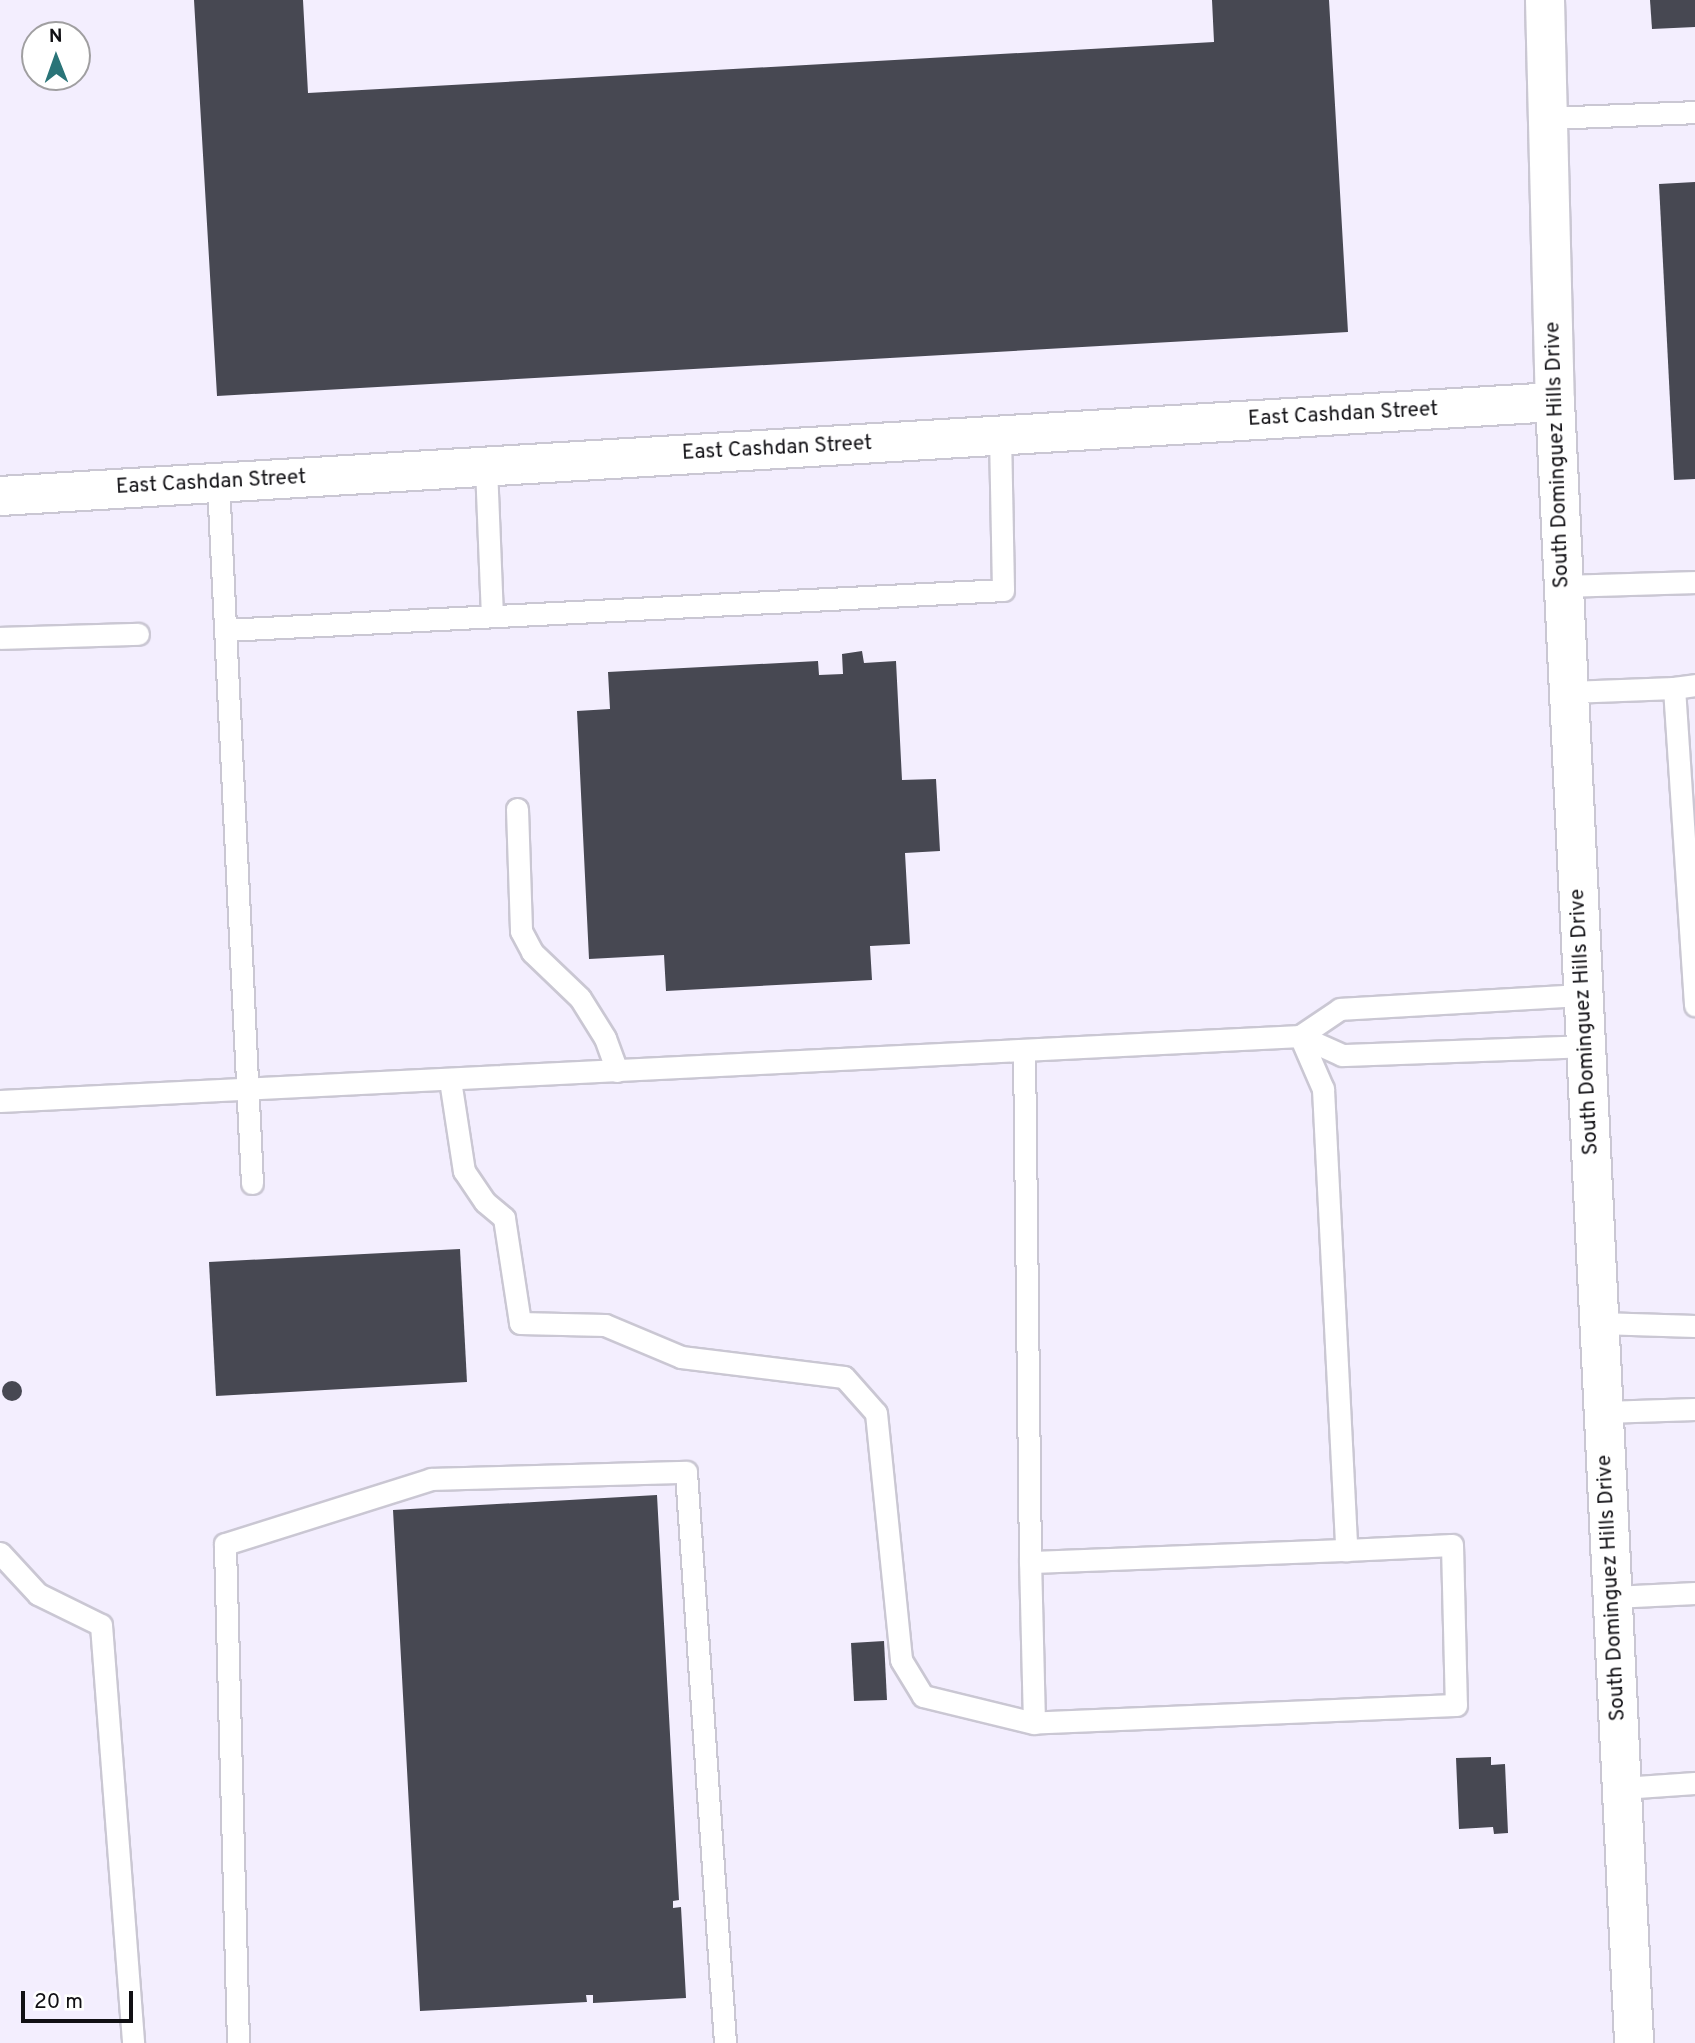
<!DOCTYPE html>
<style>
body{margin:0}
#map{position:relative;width:1695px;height:2043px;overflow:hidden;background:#fbfaff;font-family:Overpass,sans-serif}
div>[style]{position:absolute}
.built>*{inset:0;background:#f3eefe}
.building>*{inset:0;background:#474852}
.round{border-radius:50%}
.roads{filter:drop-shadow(2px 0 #cac7d3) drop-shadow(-2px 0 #cac7d3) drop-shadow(0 2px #cac7d3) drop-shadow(0 -2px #cac7d3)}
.lane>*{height:21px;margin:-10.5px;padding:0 10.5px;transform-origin:10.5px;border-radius:10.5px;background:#fff}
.street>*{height:38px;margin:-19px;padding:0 19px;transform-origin:19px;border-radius:19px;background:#fff}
span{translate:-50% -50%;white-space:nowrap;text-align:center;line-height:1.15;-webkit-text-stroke:7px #fff;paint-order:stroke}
.street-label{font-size:21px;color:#111014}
.north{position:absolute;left:21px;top:21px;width:70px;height:70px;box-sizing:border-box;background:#fff;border:2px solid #a09fa1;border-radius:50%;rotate:359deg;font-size:19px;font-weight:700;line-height:28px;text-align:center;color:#111014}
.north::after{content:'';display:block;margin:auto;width:24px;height:32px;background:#2a7478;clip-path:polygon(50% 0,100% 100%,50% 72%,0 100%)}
.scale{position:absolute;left:21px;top:1991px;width:112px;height:32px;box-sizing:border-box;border:4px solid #111014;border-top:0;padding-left:9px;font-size:21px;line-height:24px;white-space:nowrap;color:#111014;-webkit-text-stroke:5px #fff;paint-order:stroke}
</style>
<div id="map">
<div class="built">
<div style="clip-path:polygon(evenodd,0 0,1695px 0,1695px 2043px,0 2043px,0 0,35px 35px,77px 35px,77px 77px,35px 77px,35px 35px)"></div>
</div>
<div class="building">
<div style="clip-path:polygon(194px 0,303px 0,308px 93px,1214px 42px,1212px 0,1329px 0,1348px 332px,217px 396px)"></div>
<div style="clip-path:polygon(1650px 0,1695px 0,1695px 27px,1652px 29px)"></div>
<div style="clip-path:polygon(1695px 182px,1695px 479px,1674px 480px,1659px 184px)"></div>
<div style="clip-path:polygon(862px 651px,864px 663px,896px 661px,902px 780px,936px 779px,940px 851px,905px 853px,910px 944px,870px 946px,872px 980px,666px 991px,664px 955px,589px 959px,577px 711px,610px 709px,608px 672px,818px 661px,819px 675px,843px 674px,842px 654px)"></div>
<div style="clip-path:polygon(460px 1249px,467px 1382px,216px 1396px,209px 1262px)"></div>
<div class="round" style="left:2px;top:1381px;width:20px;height:20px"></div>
<div style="clip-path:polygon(657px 1495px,679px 1900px,673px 1901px,673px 1908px,681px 1907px,686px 1998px,593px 2003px,593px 1995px,586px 1995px,587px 2002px,420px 2011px,393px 1510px)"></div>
<div style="clip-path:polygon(884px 1641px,887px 1700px,854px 1701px,851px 1643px)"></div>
<div style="clip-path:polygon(1491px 1757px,1491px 1765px,1505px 1764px,1508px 1833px,1494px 1834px,1493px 1827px,1459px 1829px,1456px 1758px)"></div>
</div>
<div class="roads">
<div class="lane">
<div style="left:1548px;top:118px;width:147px;rotate:-2.3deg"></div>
<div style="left:486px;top:467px;width:149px;rotate:87.7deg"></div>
<div style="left:218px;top:483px;width:701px;rotate:87.22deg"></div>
<div style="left:1564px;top:586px;width:131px;rotate:-1.7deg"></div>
<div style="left:225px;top:630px;width:779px;rotate:-2.94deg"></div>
<div style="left:1003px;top:590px;width:154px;rotate:-91.1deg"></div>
<div style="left:0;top:638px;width:138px;rotate:-1.7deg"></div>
<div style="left:1674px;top:688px;width:21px;rotate:-8deg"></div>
<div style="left:1569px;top:692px;width:105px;rotate:-2.2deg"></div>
<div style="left:1674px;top:688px;width:318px;rotate:86.2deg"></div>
<div style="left:517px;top:809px;width:122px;rotate:88.1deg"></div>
<div style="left:521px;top:931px;width:24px;rotate:62deg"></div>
<div style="left:532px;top:952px;width:66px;rotate:43.8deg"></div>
<div style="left:580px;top:998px;width:47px;rotate:58deg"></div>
<div style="left:605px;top:1038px;width:35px;rotate:70deg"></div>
<div style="left:1300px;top:1036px;width:58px;rotate:66.5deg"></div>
<div style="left:1323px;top:1089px;width:462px;rotate:87.1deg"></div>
<div style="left:1346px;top:1550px;width:106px;rotate:-2.7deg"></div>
<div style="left:1452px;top:1545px;width:160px;rotate:88.6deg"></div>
<div style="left:1456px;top:1705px;width:422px;rotate:177.6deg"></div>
<div style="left:1034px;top:1723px;width:161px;rotate:-91.4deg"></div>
<div style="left:1030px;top:1562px;width:316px;rotate:-2.2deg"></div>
<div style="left:1300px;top:1036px;width:48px;rotate:-34deg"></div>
<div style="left:1340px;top:1009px;width:244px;rotate:-3.3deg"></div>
<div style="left:1024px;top:1050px;width:512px;rotate:89.33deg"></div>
<div style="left:450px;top:1080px;width:92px;rotate:81.3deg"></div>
<div style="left:464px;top:1171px;width:37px;rotate:56deg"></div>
<div style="left:485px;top:1202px;width:25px;rotate:40deg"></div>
<div style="left:504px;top:1218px;width:106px;rotate:81.3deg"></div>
<div style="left:520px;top:1323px;width:85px;rotate:1.3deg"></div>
<div style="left:605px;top:1325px;width:82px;rotate:22.8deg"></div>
<div style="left:681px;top:1357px;width:164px;rotate:7deg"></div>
<div style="left:844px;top:1377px;width:48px;rotate:48.4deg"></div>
<div style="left:876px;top:1413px;width:248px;rotate:84.2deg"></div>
<div style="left:901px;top:1660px;width:42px;rotate:58.6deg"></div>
<div style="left:923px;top:1696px;width:114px;rotate:13.7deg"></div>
<div style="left:0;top:1101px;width:1302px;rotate:-2.86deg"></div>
<div style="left:1300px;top:1036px;width:46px;rotate:24.3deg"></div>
<div style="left:1342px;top:1055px;width:244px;rotate:-2.1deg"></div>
<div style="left:1599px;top:1323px;width:96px;rotate:1.8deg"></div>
<div style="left:1604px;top:1412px;width:91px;rotate:-1.9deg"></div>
<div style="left:0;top:1553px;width:56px;rotate:47.2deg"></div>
<div style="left:38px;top:1594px;width:70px;rotate:26.2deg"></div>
<div style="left:101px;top:1625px;width:419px;rotate:85.6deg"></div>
<div style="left:1613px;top:1597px;width:82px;rotate:-2.8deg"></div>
<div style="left:1622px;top:1788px;width:73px;rotate:-3.9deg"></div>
<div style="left:238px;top:2043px;width:499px;rotate:-91.5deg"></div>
<div style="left:225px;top:1544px;width:216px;rotate:-17.5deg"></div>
<div style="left:431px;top:1479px;width:255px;rotate:-1.6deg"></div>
<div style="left:686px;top:1472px;width:572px;rotate:86.09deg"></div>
</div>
<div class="street">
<div style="left:1545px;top:0;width:402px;rotate:88.6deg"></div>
<div style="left:1555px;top:402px;width:1643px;rotate:87.24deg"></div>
<div style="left:0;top:496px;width:1558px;rotate:-3.46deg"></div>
</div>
</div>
<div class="street-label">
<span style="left:1343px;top:415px;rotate:-3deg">East Cashdan Street</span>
<span style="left:777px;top:449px;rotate:-3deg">East Cashdan Street</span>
<span style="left:1558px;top:455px;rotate:-92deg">South Dominguez Hills Drive</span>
<span style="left:211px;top:483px;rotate:-3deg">East Cashdan Street</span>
<span style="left:1585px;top:1022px;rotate:-93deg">South Dominguez Hills Drive</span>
<span style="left:1612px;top:1588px;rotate:-93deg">South Dominguez Hills Drive</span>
</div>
<div class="north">N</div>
<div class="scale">20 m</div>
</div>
